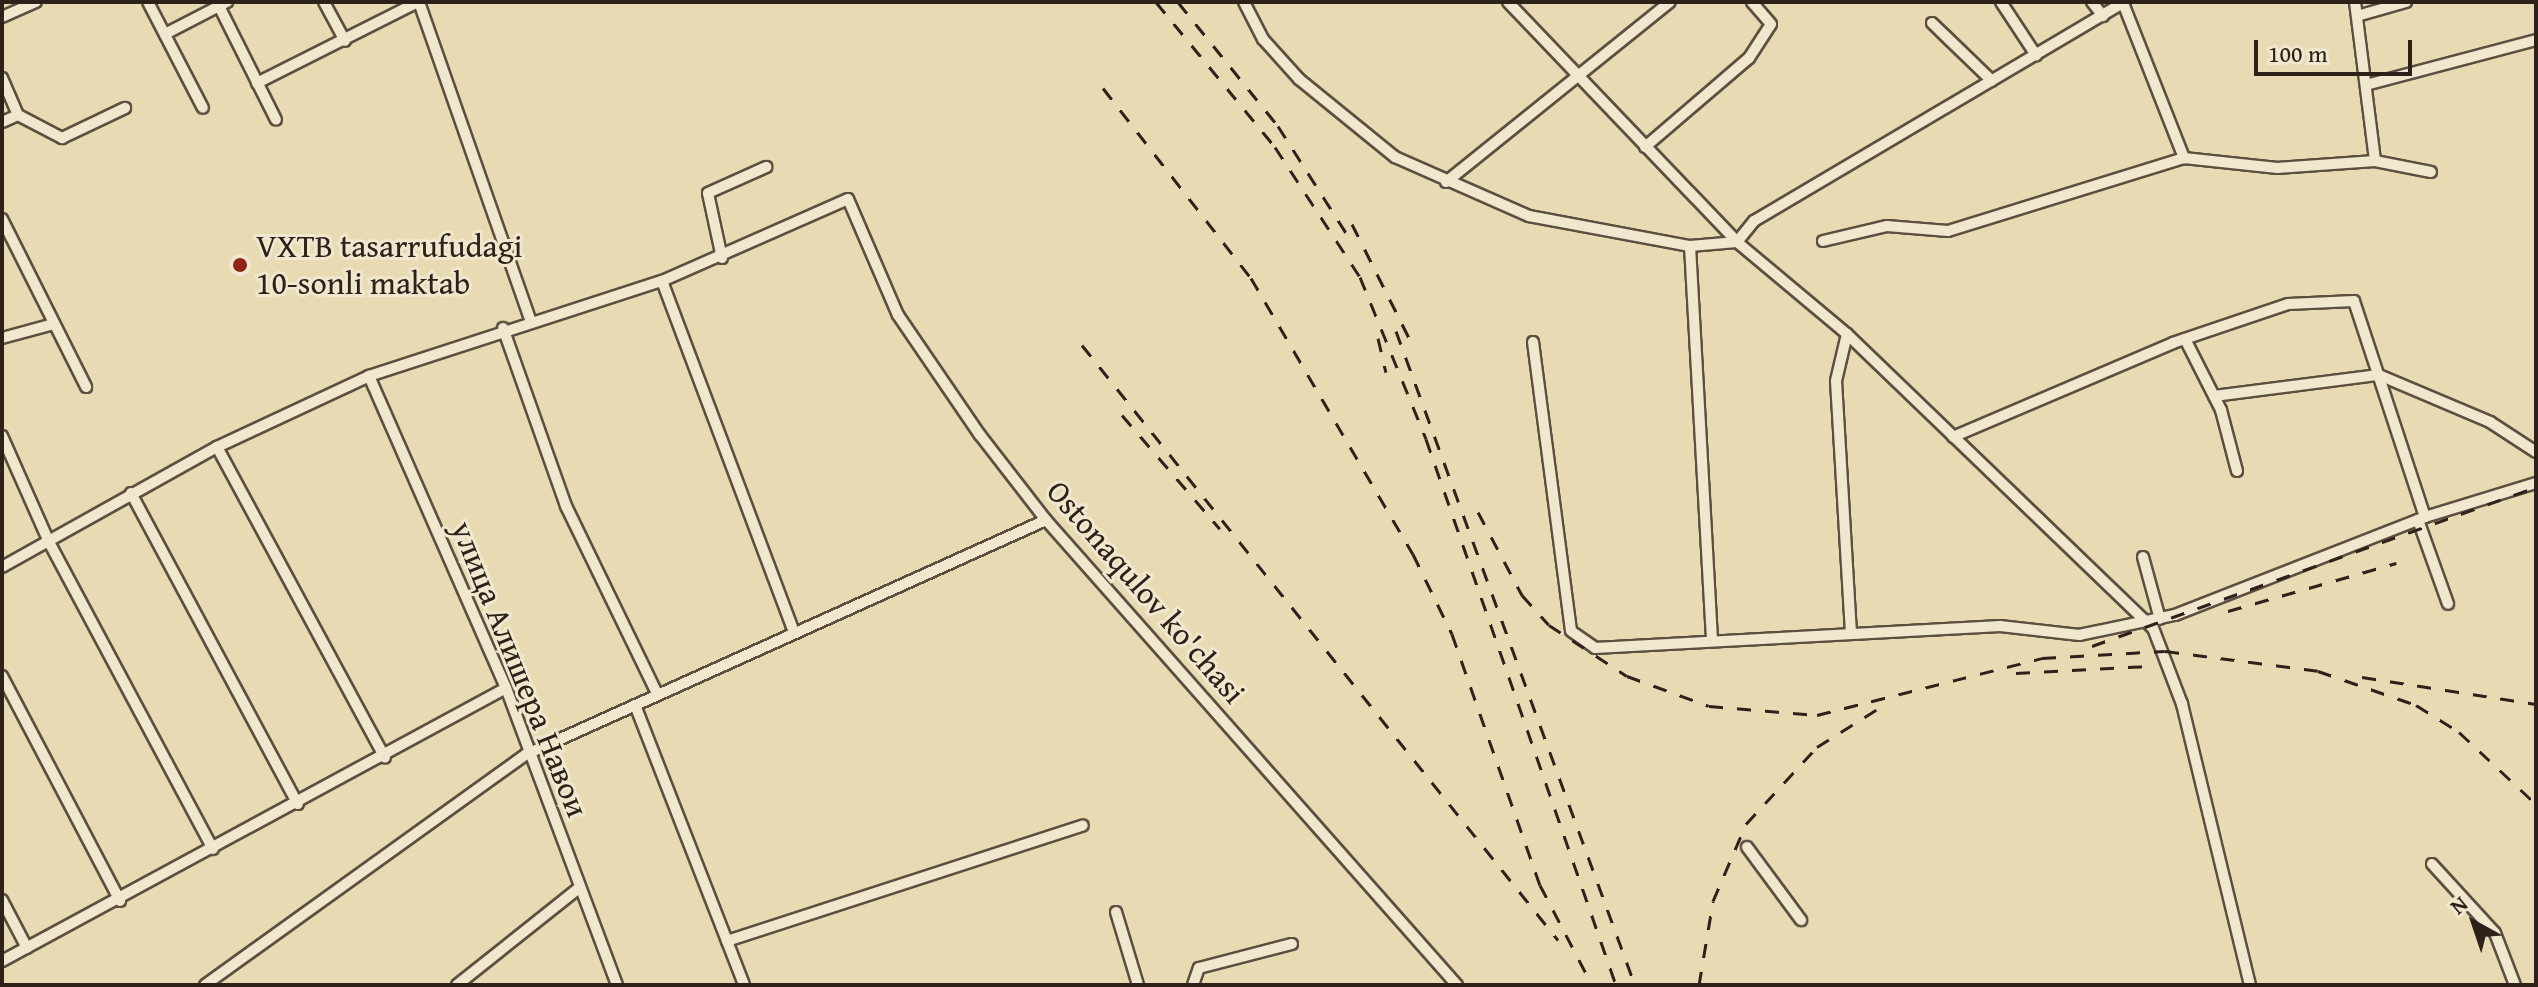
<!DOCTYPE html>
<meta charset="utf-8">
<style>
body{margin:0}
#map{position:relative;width:2538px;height:987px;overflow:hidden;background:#e8dab3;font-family:"Gentium Book Plus",serif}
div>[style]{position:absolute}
.roads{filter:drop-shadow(2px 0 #5c4f40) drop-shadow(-2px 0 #5c4f40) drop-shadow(0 2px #5c4f40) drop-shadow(0 -2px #5c4f40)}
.minor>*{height:10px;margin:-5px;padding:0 5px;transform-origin:5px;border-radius:5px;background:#f0e7ce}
.rail>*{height:3px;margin-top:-1.5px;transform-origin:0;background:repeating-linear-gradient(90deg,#2e2119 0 14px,transparent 0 28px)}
.dots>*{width:22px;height:22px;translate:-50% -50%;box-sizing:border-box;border:4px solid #f0e7ce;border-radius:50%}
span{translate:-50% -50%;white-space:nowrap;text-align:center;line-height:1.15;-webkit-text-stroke:6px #f0e7ce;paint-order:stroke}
.poi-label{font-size:32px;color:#2e2119}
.left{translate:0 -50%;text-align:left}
.street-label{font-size:32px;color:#2e2119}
.frame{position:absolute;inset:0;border:4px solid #2e2119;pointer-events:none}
.north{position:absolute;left:2434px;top:883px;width:80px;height:80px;-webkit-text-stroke:6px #f0e7ce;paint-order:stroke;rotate:320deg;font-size:22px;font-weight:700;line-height:32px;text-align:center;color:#2e2119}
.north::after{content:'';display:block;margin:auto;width:28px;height:36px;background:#2e2119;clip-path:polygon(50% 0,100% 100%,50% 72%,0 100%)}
.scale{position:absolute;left:2254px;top:40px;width:158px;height:36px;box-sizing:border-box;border:4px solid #2e2119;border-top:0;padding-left:10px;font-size:24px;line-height:28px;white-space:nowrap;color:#2e2119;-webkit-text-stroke:6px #f0e7ce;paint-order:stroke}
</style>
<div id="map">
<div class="roads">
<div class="minor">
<div style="left:148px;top:2px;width:119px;rotate:62.6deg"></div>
<div style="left:324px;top:2px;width:44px;rotate:61.7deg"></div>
<div style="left:419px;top:2px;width:336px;rotate:70.7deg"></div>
<div style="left:1244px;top:2px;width:42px;rotate:62.8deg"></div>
<div style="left:1263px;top:39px;width:54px;rotate:48deg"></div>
<div style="left:1299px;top:79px;width:124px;rotate:39.1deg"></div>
<div style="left:1395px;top:157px;width:146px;rotate:23.8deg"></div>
<div style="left:1529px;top:216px;width:164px;rotate:10.6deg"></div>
<div style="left:1690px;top:246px;width:47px;rotate:-4.9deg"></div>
<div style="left:1737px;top:242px;width:27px;rotate:-51deg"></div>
<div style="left:1754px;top:221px;width:431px;rotate:-30.6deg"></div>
<div style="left:1508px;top:2px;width:332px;rotate:46.3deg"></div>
<div style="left:1737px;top:242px;width:143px;rotate:39.9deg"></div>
<div style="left:1847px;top:334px;width:424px;rotate:43.9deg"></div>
<div style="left:2153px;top:628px;width:81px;rotate:69.1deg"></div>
<div style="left:2182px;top:704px;width:289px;rotate:76.4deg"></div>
<div style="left:2001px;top:2px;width:64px;rotate:56.6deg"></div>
<div style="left:2092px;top:2px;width:18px;rotate:52deg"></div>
<div style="left:2355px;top:2px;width:160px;rotate:82.8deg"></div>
<div style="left:2123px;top:3px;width:167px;rotate:68.5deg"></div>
<div style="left:219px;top:6px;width:127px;rotate:63.4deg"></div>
<div style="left:2357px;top:16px;width:51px;rotate:-15.9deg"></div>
<div style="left:2px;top:17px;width:37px;rotate:-24deg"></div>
<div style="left:1932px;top:23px;width:83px;rotate:44deg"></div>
<div style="left:165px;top:34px;width:70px;rotate:-27.3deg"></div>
<div style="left:2px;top:78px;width:40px;rotate:66.6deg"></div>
<div style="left:18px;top:115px;width:17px;rotate:156deg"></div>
<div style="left:257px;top:83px;width:180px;rotate:-26.7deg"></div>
<div style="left:2366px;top:85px;width:176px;rotate:-14.8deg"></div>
<div style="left:18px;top:115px;width:50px;rotate:27.6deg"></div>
<div style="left:62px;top:138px;width:70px;rotate:-25.5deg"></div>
<div style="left:1645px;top:147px;width:137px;rotate:-40.6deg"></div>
<div style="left:1749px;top:58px;width:40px;rotate:-57.1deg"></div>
<div style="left:1771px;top:24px;width:29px;rotate:-131deg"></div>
<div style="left:1446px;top:182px;width:287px;rotate:-38.8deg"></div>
<div style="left:2px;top:219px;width:188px;rotate:63.4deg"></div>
<div style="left:1823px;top:241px;width:66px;rotate:-13.2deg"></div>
<div style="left:1887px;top:226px;width:61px;rotate:4.7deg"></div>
<div style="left:1948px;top:231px;width:247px;rotate:-17.2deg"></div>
<div style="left:2184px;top:158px;width:94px;rotate:6.1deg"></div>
<div style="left:2277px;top:168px;width:98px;rotate:-4.1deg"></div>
<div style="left:2375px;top:161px;width:57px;rotate:11.1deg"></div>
<div style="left:1690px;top:246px;width:394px;rotate:86.8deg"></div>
<div style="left:722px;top:258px;width:66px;rotate:-102.2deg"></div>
<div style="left:708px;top:193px;width:64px;rotate:-24.1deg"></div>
<div style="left:662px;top:281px;width:375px;rotate:69.4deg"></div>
<div style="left:503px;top:328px;width:189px;rotate:70.5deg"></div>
<div style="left:566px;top:506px;width:208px;rotate:64.1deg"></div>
<div style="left:1847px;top:334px;width:48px;rotate:103.2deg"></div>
<div style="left:1836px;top:381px;width:249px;rotate:86.6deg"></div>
<div style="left:2px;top:338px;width:54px;rotate:-15.1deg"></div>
<div style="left:2185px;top:339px;width:80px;rotate:63.1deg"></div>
<div style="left:2221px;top:410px;width:63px;rotate:75.3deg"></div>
<div style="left:1533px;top:342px;width:291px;rotate:82.5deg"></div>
<div style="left:1571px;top:631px;width:29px;rotate:35deg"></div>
<div style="left:1595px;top:648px;width:406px;rotate:-3.1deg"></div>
<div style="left:2000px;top:626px;width:80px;rotate:6.5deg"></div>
<div style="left:2079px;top:635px;width:98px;rotate:-11.8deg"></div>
<div style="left:2175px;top:615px;width:269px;rotate:-21.4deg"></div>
<div style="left:2425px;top:517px;width:227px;rotate:-108.2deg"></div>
<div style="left:2354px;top:301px;width:66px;rotate:177.4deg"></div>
<div style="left:2288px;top:304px;width:121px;rotate:161.3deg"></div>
<div style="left:2173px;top:343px;width:239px;rotate:156.9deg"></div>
<div style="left:369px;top:376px;width:341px;rotate:66.3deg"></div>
<div style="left:506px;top:688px;width:317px;rotate:69.5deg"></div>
<div style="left:2214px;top:396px;width:166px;rotate:-7.3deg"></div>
<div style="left:2379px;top:375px;width:121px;rotate:22.9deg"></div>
<div style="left:2490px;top:422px;width:55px;rotate:33.1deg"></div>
<div style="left:2px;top:436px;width:116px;rotate:66.1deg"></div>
<div style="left:49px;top:542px;width:348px;rotate:61.9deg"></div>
<div style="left:217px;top:447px;width:353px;rotate:61.6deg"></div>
<div style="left:131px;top:493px;width:353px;rotate:61.8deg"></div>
<div style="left:2425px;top:517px;width:116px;rotate:-17deg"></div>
<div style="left:2418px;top:520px;width:89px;rotate:70.3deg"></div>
<div style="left:2143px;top:557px;width:64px;rotate:74.7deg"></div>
<div style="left:2px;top:567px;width:246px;rotate:-29.2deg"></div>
<div style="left:217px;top:447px;width:168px;rotate:-25deg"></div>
<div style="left:369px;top:376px;width:308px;rotate:-18deg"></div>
<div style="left:662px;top:281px;width:203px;rotate:-23.8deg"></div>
<div style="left:848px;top:199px;width:126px;rotate:66.7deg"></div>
<div style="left:898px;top:315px;width:145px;rotate:55.7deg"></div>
<div style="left:980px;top:435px;width:108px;rotate:52.2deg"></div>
<div style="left:1046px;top:520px;width:621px;rotate:48.53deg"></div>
<div style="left:2px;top:676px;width:254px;rotate:62.3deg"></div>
<div style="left:635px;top:705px;width:300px;rotate:68.7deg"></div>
<div style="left:1747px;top:847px;width:91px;rotate:53.5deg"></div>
<div style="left:2432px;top:864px;width:93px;rotate:47.6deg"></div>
<div style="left:2495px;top:933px;width:56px;rotate:69deg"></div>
<div style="left:2px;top:900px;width:54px;rotate:62.5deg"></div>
<div style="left:1116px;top:912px;width:76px;rotate:73.2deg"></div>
<div style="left:727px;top:941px;width:374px;rotate:-18deg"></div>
<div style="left:2px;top:961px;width:573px;rotate:-28.44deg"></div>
<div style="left:205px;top:985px;width:396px;rotate:-35.7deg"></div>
<div style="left:527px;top:754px;width:569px;rotate:-24.27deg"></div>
<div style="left:457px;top:985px;width:157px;rotate:-38.5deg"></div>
<div style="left:1193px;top:985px;width:18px;rotate:-71deg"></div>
<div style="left:1199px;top:968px;width:96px;rotate:-14.5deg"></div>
</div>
</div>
<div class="rail">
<div style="left:1156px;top:2px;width:188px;rotate:50.6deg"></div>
<div style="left:1275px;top:147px;width:155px;rotate:56.8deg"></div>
<div style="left:1360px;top:277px;width:175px;rotate:67.8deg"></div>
<div style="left:1426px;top:439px;width:578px;rotate:70.81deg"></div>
<div style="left:1178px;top:2px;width:159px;rotate:51.1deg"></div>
<div style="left:1278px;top:126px;width:138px;rotate:57.5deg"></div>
<div style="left:1103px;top:88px;width:241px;rotate:52.1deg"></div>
<div style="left:1251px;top:278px;width:320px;rotate:59.6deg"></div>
<div style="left:1413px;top:554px;width:89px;rotate:64deg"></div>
<div style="left:1452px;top:634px;width:266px;rotate:70.7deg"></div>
<div style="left:1540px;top:885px;width:113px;rotate:62.5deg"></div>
<div style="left:1352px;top:224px;width:132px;rotate:63.4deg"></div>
<div style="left:1396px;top:331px;width:696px;rotate:69.93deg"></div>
<div style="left:1378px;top:338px;width:35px;rotate:77deg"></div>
<div style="left:1082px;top:345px;width:762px;rotate:51.34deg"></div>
<div style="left:1122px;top:415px;width:150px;rotate:49.3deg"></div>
<div style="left:1478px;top:512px;width:94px;rotate:62.1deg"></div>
<div style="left:1522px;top:595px;width:40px;rotate:48deg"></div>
<div style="left:1549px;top:625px;width:93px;rotate:33.2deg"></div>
<div style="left:1627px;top:676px;width:87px;rotate:20.1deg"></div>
<div style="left:1709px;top:706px;width:108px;rotate:4.8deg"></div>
<div style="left:1817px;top:715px;width:232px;rotate:-14.2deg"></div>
<div style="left:2042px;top:658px;width:123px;rotate:-3.3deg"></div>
<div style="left:2165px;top:651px;width:154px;rotate:7.4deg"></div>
<div style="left:2318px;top:671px;width:104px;rotate:19.1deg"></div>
<div style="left:2416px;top:705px;width:51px;rotate:32.1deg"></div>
<div style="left:2459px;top:732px;width:105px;rotate:43.1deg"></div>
<div style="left:2228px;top:611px;width:175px;rotate:-15.9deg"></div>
<div style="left:2092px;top:646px;width:472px;rotate:-19.7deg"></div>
<div style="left:2016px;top:673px;width:132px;rotate:-3deg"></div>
<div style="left:2362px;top:677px;width:176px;rotate:8.8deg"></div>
<div style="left:1699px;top:985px;width:85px;rotate:-80.5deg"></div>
<div style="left:1713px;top:901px;width:84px;rotate:-66.8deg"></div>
<div style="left:1746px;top:824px;width:105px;rotate:-47.3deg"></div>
<div style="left:1817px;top:747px;width:70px;rotate:-32.1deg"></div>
</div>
<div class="dots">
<div style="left:240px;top:265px;background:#8f2418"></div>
</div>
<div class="poi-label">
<span class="left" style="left:256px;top:265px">VXTB tasarrufudagi<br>10-sonli maktab</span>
</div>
<div class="street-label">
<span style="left:1146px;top:592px;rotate:49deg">Ostonaqulov ko'chasi</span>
<span style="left:520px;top:669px;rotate:68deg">улица Алишера Навои</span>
</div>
<div class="frame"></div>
<div class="north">N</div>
<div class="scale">100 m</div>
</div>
